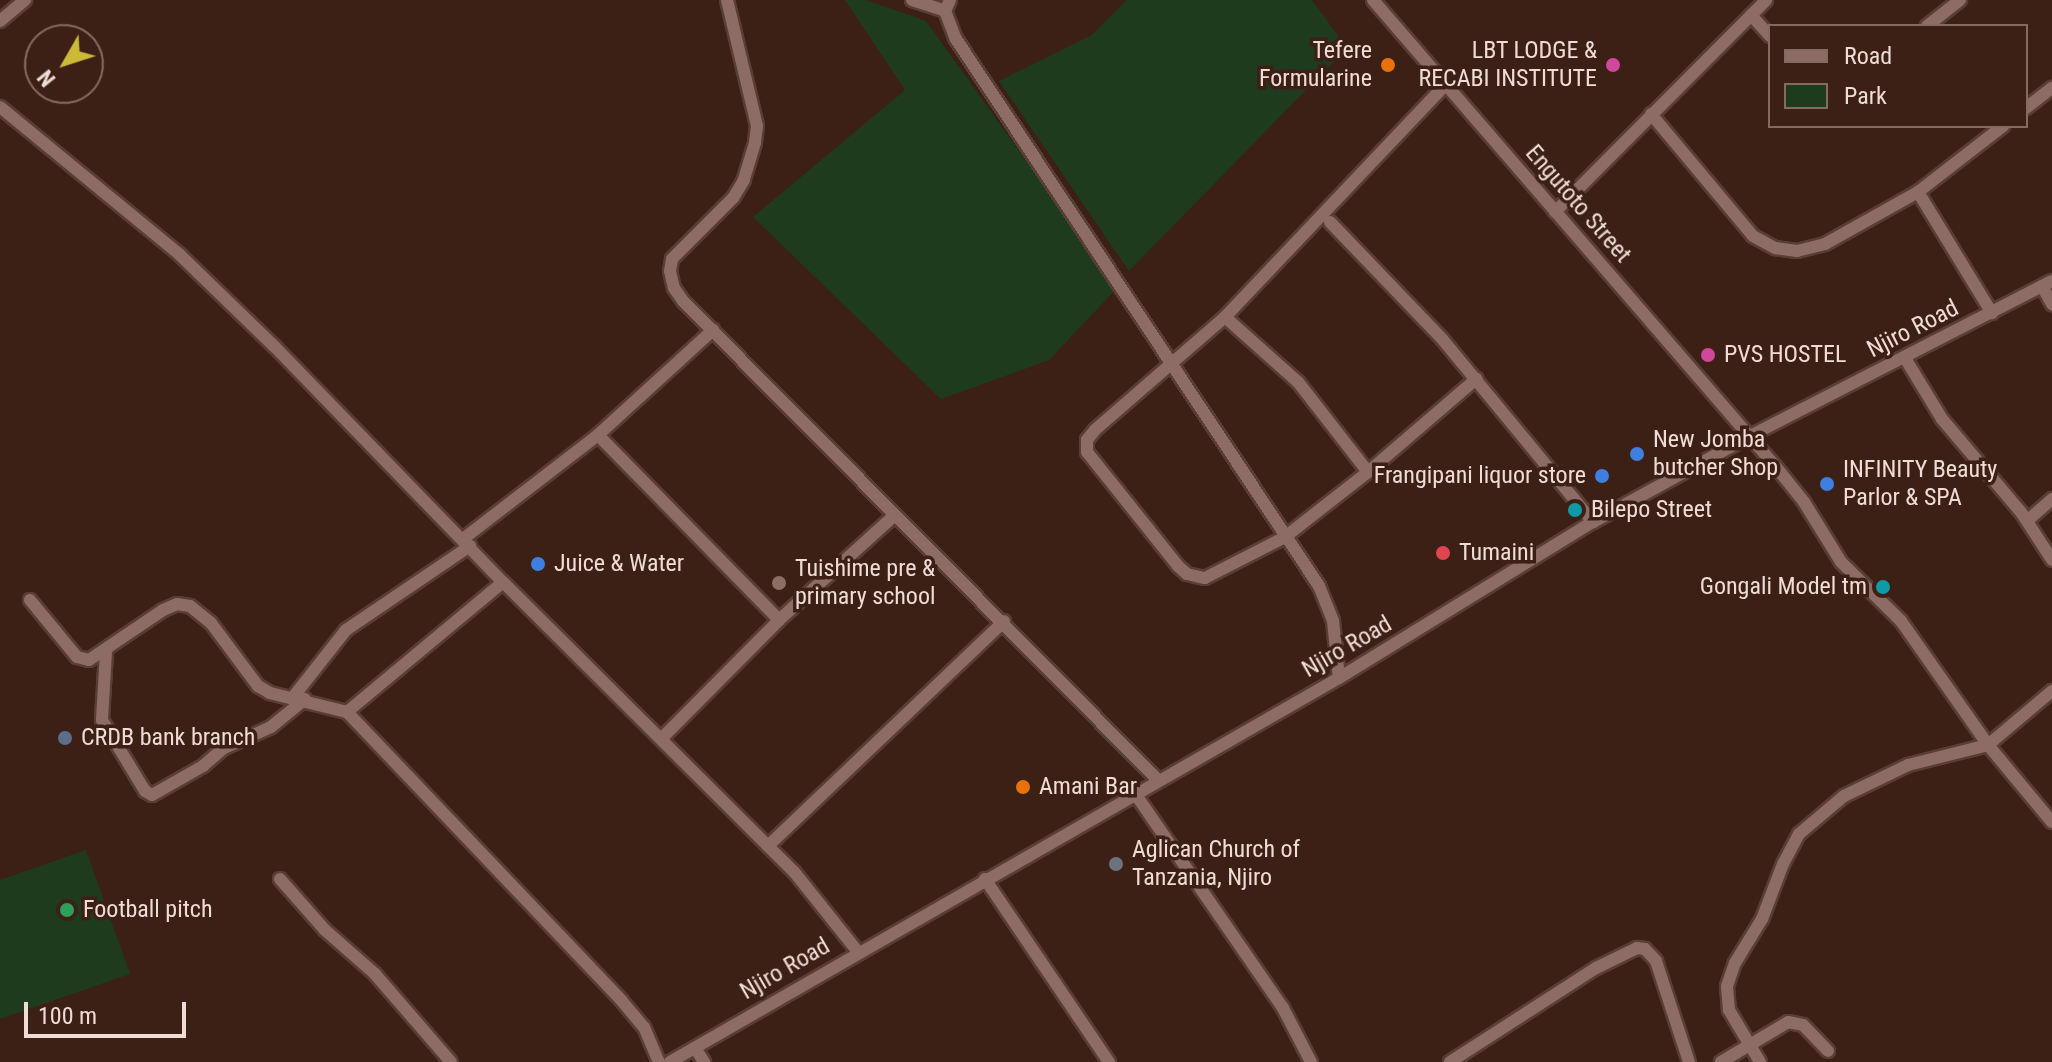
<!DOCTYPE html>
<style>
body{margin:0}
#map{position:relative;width:2052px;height:1062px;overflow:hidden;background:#3c2016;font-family:"Roboto Condensed",sans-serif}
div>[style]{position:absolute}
.green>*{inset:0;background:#1f3b1e}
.roads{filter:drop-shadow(2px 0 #593e35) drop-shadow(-2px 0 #593e35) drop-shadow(0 2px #593e35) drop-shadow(0 -2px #593e35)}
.minor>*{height:12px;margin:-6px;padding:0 6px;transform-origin:6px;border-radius:6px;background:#8c6c65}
.dots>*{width:22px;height:22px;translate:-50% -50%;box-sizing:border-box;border:4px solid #3c2016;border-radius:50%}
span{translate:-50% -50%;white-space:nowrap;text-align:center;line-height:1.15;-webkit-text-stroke:7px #3c2016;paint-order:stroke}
.poi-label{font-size:24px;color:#efdcd5}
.right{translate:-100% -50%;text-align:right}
.left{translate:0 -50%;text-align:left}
.street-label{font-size:24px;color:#efdcd5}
.legend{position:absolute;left:1768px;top:24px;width:260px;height:104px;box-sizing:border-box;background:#3c2016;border:2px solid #846b62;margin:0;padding:10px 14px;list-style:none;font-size:24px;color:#efdcd5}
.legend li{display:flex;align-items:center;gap:16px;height:40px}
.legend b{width:40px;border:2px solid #846b62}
.north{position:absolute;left:24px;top:24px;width:80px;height:80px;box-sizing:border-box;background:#3c2016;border:2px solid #846b62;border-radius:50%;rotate:231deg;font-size:22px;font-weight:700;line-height:32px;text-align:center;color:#efdcd5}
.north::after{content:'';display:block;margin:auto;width:28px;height:36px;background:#cdb938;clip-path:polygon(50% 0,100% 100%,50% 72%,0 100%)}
.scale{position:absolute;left:24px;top:1002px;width:162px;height:36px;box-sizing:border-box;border:4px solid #efdcd5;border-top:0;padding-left:10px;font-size:24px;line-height:28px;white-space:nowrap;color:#efdcd5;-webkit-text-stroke:6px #3c2016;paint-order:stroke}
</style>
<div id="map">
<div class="green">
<div style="clip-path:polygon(845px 0,866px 0,926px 21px,1117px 288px,1049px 360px,941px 399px,753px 217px,905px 90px)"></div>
<div style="clip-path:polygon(1127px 0,1312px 0,1347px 48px,1129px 271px,999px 81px,1092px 35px)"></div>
<div style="clip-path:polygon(86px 850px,130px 974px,0 1019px,0 880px)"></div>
</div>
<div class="roads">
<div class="minor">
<div style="left:727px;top:0;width:130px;rotate:76.6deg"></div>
<div style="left:757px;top:126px;width:17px;rotate:97deg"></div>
<div style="left:755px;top:143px;width:39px;rotate:107deg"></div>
<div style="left:744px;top:180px;width:21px;rotate:121deg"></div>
<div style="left:733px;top:198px;width:86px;rotate:135deg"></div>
<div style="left:672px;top:259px;width:12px;rotate:99deg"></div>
<div style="left:670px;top:271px;width:17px;rotate:77deg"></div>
<div style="left:674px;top:288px;width:16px;rotate:55deg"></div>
<div style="left:683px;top:301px;width:673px;rotate:45.24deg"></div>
<div style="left:912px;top:0;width:35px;rotate:18deg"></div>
<div style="left:950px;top:0;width:12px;rotate:114deg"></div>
<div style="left:945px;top:11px;width:30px;rotate:69deg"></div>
<div style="left:956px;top:39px;width:656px;rotate:56.43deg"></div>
<div style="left:1319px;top:586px;width:38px;rotate:68deg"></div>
<div style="left:1333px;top:621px;width:57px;rotate:84deg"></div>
<div style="left:1373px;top:0;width:617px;rotate:49.21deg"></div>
<div style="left:1776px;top:467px;width:45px;rotate:51.3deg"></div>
<div style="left:1804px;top:502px;width:70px;rotate:58.3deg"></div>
<div style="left:1841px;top:562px;width:84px;rotate:44.5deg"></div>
<div style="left:1901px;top:621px;width:151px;rotate:54.9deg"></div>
<div style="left:1988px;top:745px;width:100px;rotate:50.3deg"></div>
<div style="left:1751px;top:15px;width:28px;rotate:48deg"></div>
<div style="left:0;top:21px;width:33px;rotate:-40deg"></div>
<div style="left:1927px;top:26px;width:42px;rotate:-38.2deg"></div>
<div style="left:1447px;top:83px;width:323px;rotate:133.5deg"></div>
<div style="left:1225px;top:317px;width:172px;rotate:139deg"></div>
<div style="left:1095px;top:430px;width:13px;rotate:129deg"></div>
<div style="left:1087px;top:440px;width:12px;rotate:90deg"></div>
<div style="left:1087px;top:452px;width:146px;rotate:51.4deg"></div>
<div style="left:1178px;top:566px;width:12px;rotate:42deg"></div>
<div style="left:1187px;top:574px;width:18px;rotate:13deg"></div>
<div style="left:1205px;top:578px;width:90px;rotate:-27.1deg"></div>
<div style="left:1285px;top:537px;width:105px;rotate:-38.1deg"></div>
<div style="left:1368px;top:472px;width:143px;rotate:-40.7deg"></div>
<div style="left:0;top:107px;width:233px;rotate:39.4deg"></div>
<div style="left:180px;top:255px;width:131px;rotate:44.1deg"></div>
<div style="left:274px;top:346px;width:329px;rotate:45.9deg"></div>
<div style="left:503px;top:582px;width:412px;rotate:44.9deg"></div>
<div style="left:795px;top:873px;width:101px;rotate:51.4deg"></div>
<div style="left:2026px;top:108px;width:33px;rotate:-38deg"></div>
<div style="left:1651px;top:114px;width:159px;rotate:50.1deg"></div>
<div style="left:1753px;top:236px;width:25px;rotate:29deg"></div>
<div style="left:1775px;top:248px;width:22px;rotate:8deg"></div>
<div style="left:1797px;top:251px;width:29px;rotate:-14deg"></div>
<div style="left:1825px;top:244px;width:107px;rotate:-29.2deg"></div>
<div style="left:1918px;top:192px;width:108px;rotate:-37.8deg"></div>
<div style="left:1918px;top:192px;width:142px;rotate:58.6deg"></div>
<div style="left:1555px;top:212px;width:299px;rotate:-45.1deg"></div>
<div style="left:1330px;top:222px;width:163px;rotate:46.2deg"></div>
<div style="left:1443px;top:340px;width:236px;rotate:50.5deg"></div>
<div style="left:2042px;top:286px;width:21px;rotate:61deg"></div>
<div style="left:1225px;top:317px;width:98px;rotate:41.7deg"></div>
<div style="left:1298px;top:382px;width:114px;rotate:52.1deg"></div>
<div style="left:1905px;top:358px;width:71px;rotate:58.8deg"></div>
<div style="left:1942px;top:419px;width:122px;rotate:49.7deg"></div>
<div style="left:2021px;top:512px;width:57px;rotate:57.1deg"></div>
<div style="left:598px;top:435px;width:259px;rotate:45.6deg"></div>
<div style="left:2028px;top:520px;width:32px;rotate:-41deg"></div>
<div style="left:463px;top:539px;width:170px;rotate:-37.6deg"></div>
<div style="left:598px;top:435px;width:156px;rotate:-42.4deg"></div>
<div style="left:30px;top:600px;width:74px;rotate:50.5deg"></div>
<div style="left:77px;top:657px;width:12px;rotate:14deg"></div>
<div style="left:89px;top:660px;width:89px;rotate:-34deg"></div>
<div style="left:163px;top:610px;width:15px;rotate:-23deg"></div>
<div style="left:177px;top:604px;width:13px;rotate:9deg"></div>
<div style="left:190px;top:606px;width:27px;rotate:39deg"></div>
<div style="left:211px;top:623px;width:79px;rotate:53.3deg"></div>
<div style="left:258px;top:686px;width:14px;rotate:30deg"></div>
<div style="left:270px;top:693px;width:79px;rotate:13.9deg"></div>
<div style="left:347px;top:712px;width:398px;rotate:46.4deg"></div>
<div style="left:621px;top:1000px;width:35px;rotate:50deg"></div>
<div style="left:644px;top:1027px;width:38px;rotate:67deg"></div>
<div style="left:106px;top:652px;width:68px;rotate:93.4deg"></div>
<div style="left:102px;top:720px;width:83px;rotate:58.8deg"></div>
<div style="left:145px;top:791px;width:8px;rotate:30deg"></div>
<div style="left:152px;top:795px;width:59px;rotate:-29.6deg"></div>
<div style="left:203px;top:766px;width:28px;rotate:-41deg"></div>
<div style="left:224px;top:748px;width:51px;rotate:-24.1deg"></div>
<div style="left:271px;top:727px;width:44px;rotate:-39.5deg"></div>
<div style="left:294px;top:696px;width:84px;rotate:-51.8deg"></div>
<div style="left:346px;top:630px;width:150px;rotate:-34.1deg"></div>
<div style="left:347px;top:712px;width:203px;rotate:-39.8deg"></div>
<div style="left:662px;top:738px;width:166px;rotate:-45.2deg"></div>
<div style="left:779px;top:620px;width:156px;rotate:-42.2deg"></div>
<div style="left:1134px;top:792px;width:262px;rotate:55.4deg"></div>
<div style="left:1283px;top:1008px;width:61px;rotate:62.6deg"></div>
<div style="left:768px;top:846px;width:326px;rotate:-43.6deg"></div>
<div style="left:280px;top:879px;width:68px;rotate:48.6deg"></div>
<div style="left:325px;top:930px;width:67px;rotate:41.3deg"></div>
<div style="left:375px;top:974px;width:116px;rotate:49.2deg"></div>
<div style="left:985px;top:879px;width:221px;rotate:55.9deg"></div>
<div style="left:695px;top:1048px;width:17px;rotate:57deg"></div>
<div style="left:670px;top:1062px;width:771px;rotate:-29.86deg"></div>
<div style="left:1339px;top:678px;width:298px;rotate:-31.6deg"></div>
<div style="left:1593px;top:522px;width:179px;rotate:-28.7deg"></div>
<div style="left:1750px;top:436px;width:339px;rotate:-27.2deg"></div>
<div style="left:1450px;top:1062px;width:174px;rotate:-32.8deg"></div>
<div style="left:1596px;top:968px;width:46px;rotate:-26deg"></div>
<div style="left:1637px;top:948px;width:8px;rotate:7deg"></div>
<div style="left:1645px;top:949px;width:16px;rotate:47deg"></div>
<div style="left:1656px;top:961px;width:106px;rotate:71.9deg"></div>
<div style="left:1721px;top:1062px;width:78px;rotate:-30.8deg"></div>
<div style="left:1788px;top:1022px;width:15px;rotate:11deg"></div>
<div style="left:1803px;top:1025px;width:36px;rotate:46deg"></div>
<div style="left:1760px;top:1062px;width:61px;rotate:-120.8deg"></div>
<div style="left:1729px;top:1010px;width:24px;rotate:-95deg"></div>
<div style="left:1727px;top:986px;width:24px;rotate:-71deg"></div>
<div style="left:1735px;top:963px;width:52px;rotate:-58.5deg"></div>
<div style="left:1762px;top:919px;width:59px;rotate:-69.1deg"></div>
<div style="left:1783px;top:864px;width:34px;rotate:-62deg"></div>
<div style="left:1799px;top:834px;width:59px;rotate:-40.2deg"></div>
<div style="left:1844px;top:796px;width:71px;rotate:-25.8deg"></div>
<div style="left:1908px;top:765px;width:82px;rotate:-14deg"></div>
<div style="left:1988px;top:745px;width:84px;rotate:-40.2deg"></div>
</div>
</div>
<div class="dots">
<div style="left:1388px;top:65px;background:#e8710a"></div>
<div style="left:1613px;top:65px;background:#d1479c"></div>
<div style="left:1708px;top:355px;background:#d1479c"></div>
<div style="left:1637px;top:454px;background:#3f7fe0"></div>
<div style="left:1602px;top:476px;background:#3f7fe0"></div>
<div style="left:1827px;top:484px;background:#3f7fe0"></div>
<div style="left:1575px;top:510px;background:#0f9aa8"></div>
<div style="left:1443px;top:553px;background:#e0444e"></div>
<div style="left:538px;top:564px;background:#3f7fe0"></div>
<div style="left:779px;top:583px;background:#8d6e63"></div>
<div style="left:1883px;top:587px;background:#0f9aa8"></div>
<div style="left:65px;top:738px;background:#5c6f8a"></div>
<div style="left:1023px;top:787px;background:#e8710a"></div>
<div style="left:1116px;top:864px;background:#6b7280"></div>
<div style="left:67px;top:910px;background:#2e9e5b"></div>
</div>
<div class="poi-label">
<span class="right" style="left:1372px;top:65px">Tefere<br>Formularine</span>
<span class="right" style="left:1597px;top:65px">LBT LODGE &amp;<br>RECABI INSTITUTE</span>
<span class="left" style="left:1724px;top:355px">PVS HOSTEL</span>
<span class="left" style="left:1653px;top:454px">New Jomba<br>butcher Shop</span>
<span class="left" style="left:1843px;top:484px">INFINITY Beauty<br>Parlor &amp; SPA</span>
<span class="right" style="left:1586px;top:476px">Frangipani liquor store</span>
<span class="left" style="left:1591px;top:510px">Bilepo Street</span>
<span class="left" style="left:1459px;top:553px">Tumaini</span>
<span class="left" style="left:554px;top:564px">Juice &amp; Water</span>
<span class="left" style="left:795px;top:583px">Tuishime pre &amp;<br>primary school</span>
<span class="right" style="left:1867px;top:587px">Gongali Model tm</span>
<span class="left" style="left:81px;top:738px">CRDB bank branch</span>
<span class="left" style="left:1039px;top:787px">Amani Bar</span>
<span class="left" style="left:1132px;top:864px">Aglican Church of<br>Tanzania, Njiro</span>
<span class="left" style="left:83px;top:910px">Football pitch</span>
</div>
<div class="street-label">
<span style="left:1578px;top:204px;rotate:49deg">Engutoto Street</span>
<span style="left:1913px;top:329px;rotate:-27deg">Njiro Road</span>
<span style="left:1347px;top:647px;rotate:-30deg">Njiro Road</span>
<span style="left:785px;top:969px;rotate:-30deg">Njiro Road</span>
</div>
<ul class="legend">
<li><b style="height:10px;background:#8c6c65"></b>Road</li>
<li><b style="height:22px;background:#1f3b1e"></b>Park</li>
</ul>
<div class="north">N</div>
<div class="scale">100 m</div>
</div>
